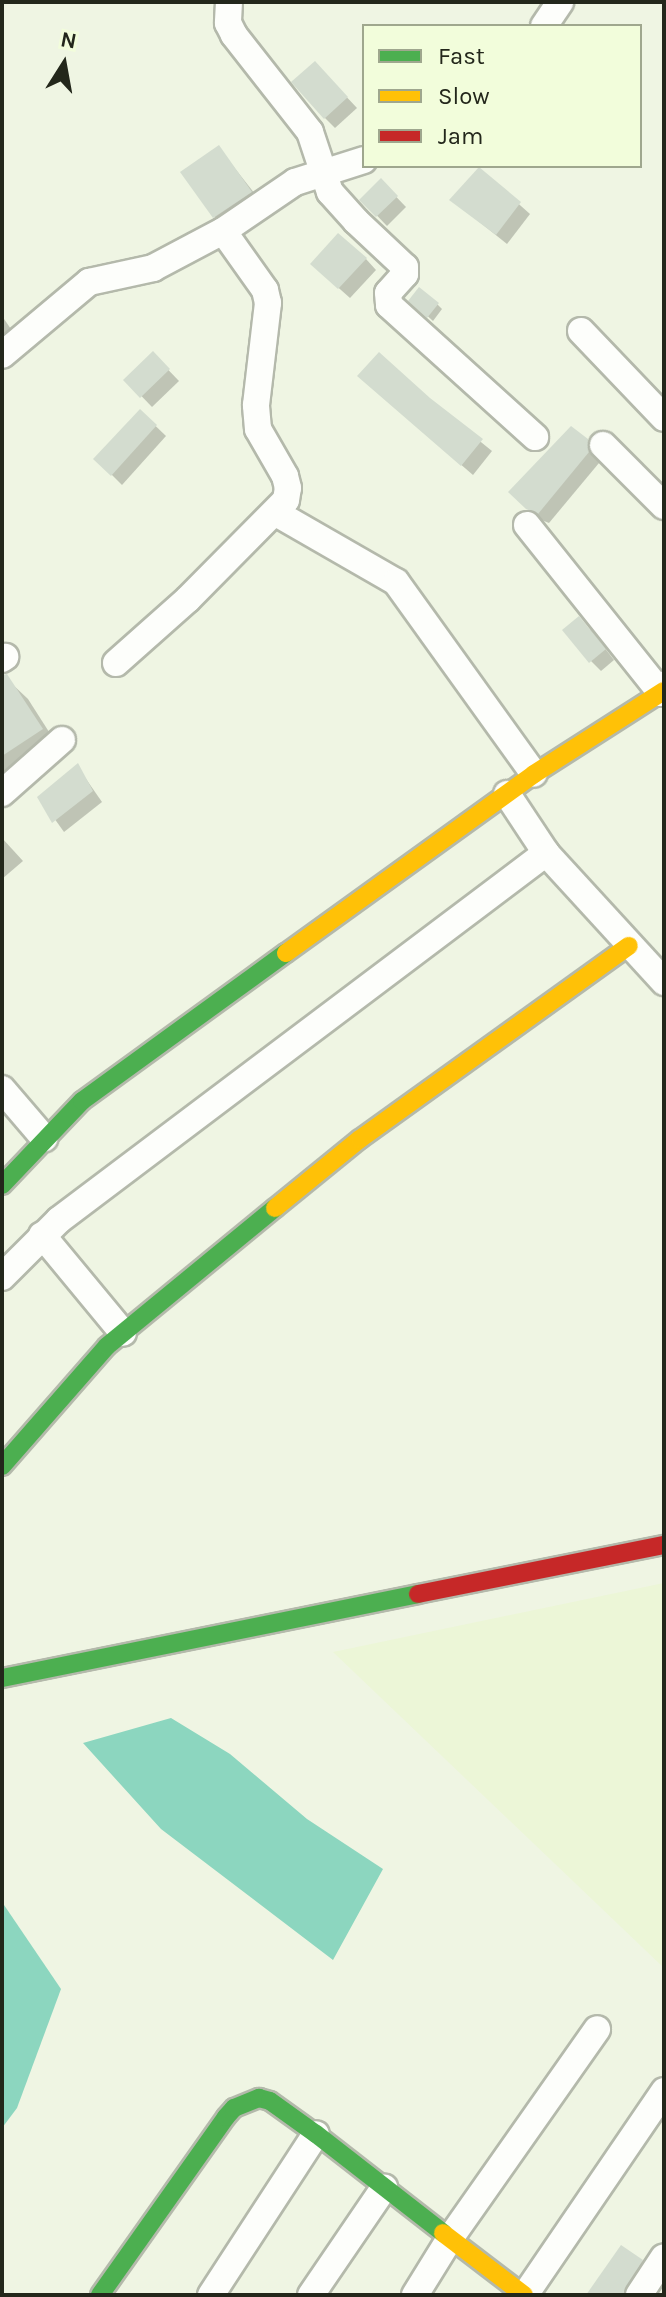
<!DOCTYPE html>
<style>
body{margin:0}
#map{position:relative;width:666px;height:2297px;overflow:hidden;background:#eff5e3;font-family:Karla,sans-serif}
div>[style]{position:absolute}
.built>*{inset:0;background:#ecf6d7}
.water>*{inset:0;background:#8cd6bf}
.shadow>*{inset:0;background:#0003}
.building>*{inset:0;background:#d3dccf}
.roads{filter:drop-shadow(2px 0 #b4b9ab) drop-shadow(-2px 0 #b4b9ab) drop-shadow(0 2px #b4b9ab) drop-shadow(0 -2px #b4b9ab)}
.street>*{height:26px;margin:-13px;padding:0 13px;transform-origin:13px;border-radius:13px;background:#fdfefb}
.fast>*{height:18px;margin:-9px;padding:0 9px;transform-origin:9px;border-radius:9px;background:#4caf50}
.slow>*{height:18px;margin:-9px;padding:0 9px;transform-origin:9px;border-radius:9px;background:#ffc107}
.jam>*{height:18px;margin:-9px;padding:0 9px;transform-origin:9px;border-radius:9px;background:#c62828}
span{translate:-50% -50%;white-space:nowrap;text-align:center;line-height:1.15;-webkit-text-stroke:7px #f2fddb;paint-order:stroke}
.frame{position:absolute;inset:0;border:4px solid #23271b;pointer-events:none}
.legend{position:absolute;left:362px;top:24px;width:280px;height:144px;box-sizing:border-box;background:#f2fddb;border:2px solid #9fa78e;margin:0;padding:10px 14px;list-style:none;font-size:24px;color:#23271b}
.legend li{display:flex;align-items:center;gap:16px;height:40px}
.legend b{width:40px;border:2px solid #9fa78e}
.north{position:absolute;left:24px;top:24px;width:80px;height:80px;-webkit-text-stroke:6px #f2fddb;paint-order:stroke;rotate:11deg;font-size:22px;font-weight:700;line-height:32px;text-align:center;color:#23271b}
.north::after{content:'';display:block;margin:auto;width:28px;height:36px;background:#23271b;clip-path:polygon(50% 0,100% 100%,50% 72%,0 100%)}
</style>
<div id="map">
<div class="built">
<div style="clip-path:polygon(664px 1583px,664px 1968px,333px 1652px)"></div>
</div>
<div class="water">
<div style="clip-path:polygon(171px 1718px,230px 1754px,307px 1819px,383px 1869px,333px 1960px,161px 1829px,83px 1743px)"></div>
<div style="clip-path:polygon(2px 1902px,61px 1989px,17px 2108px,2px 2128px)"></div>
</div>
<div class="shadow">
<div style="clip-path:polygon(325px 74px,357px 108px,335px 128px,325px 118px)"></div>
<div style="clip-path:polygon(218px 147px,266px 208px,230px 232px,215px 217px)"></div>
<div style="clip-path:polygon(479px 169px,530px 214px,507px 244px,452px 200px)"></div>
<div style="clip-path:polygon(381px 181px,406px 207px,387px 226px,362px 200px)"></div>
<div style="clip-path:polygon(366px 259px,376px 270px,350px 298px,323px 274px)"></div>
<div style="clip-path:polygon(411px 301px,437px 304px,442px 309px,433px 321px)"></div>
<div style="clip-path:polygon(2px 316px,22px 345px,2px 364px)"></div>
<div style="clip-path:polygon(153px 354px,179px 381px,152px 407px,126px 380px)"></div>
<div style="clip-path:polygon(370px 386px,429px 400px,492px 451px,473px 475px)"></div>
<div style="clip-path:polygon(140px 411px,166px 436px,122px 485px,96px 459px)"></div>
<div style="clip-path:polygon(587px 441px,598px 452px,599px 463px,549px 523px,539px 519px,511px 492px)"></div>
<div style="clip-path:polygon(590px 629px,614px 660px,601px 671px,591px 661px)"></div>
<div style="clip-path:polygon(11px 683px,28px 699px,58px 746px,2px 778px,2px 689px)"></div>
<div style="clip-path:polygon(77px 766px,102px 802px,64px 832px,39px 797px)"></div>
<div style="clip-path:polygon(2px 838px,23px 861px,2px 879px)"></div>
<div style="clip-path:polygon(641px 2262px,652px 2272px,637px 2295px,593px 2295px)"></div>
</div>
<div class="building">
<div style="clip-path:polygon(315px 61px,348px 97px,324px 119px,291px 82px)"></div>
<div style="clip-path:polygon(219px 145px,252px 192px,213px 218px,180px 172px)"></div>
<div style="clip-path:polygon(479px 167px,521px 202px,496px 235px,449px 200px)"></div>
<div style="clip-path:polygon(381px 178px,398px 196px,376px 217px,359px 200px)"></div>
<div style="clip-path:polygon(338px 233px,367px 258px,338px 289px,310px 264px)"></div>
<div style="clip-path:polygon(419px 287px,439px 303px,427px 318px,408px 301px)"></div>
<div style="clip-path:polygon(153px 351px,170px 369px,140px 398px,123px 380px)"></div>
<div style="clip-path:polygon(379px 352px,430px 398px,483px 439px,461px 466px,357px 376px)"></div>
<div style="clip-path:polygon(140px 409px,157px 425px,111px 476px,93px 459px)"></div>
<div style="clip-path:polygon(571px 426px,588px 439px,589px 452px,538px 514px,526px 509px,508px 492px)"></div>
<div style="clip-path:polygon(579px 616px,606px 649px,589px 663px,562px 630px)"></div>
<div style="clip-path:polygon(7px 674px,43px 729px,2px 756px,2px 675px)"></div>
<div style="clip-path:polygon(78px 763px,93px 791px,52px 823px,37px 797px)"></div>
<div style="clip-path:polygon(621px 2245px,643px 2260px,623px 2295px,586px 2295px)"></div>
</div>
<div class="roads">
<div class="street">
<div style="left:229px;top:2px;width:21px;rotate:93deg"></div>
<div style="left:228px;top:23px;width:13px;rotate:63deg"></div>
<div style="left:234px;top:35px;width:123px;rotate:51.9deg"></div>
<div style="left:310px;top:132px;width:63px;rotate:71.6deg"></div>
<div style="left:330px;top:192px;width:39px;rotate:48deg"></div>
<div style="left:356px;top:221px;width:67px;rotate:43.2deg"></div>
<div style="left:405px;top:267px;width:7px;rotate:90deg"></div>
<div style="left:405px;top:274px;width:25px;rotate:132deg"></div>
<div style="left:388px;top:293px;width:12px;rotate:85deg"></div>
<div style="left:389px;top:305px;width:197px;rotate:42.1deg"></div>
<div style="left:544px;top:26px;width:29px;rotate:-56deg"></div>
<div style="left:581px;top:331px;width:120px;rotate:46.3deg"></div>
<div style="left:2px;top:355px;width:114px;rotate:-40deg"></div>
<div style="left:89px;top:282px;width:66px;rotate:-12.3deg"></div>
<div style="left:153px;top:268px;width:79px;rotate:-27.9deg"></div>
<div style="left:223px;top:231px;width:87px;rotate:-34.2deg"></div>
<div style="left:295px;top:182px;width:72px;rotate:-17.7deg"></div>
<div style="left:603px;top:445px;width:86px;rotate:45deg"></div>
<div style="left:276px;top:513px;width:138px;rotate:29.9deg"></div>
<div style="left:396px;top:582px;width:236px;rotate:54.3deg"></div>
<div style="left:527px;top:525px;width:215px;rotate:51.4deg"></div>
<div style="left:661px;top:693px;width:9px;rotate:-69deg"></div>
<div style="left:2px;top:659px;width:4px;rotate:-34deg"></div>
<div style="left:116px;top:663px;width:96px;rotate:-41.6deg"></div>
<div style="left:188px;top:599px;width:139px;rotate:-45.3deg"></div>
<div style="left:286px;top:500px;width:12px;rotate:-81deg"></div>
<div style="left:288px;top:488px;width:12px;rotate:-104deg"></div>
<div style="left:285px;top:476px;width:54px;rotate:-119.9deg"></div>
<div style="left:258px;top:429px;width:24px;rotate:-95deg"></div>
<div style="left:256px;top:405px;width:103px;rotate:-83.3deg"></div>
<div style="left:268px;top:303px;width:13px;rotate:-103deg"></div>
<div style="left:265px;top:290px;width:72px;rotate:-125.4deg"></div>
<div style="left:2px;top:793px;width:80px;rotate:-41.5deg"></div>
<div style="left:507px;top:794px;width:71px;rotate:56.5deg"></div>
<div style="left:546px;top:853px;width:175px;rotate:47.5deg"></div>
<div style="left:2px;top:1089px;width:65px;rotate:49.4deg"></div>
<div style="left:42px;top:1235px;width:127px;rotate:50.4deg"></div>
<div style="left:2px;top:1277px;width:81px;rotate:-45deg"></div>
<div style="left:59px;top:1220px;width:610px;rotate:-37deg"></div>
<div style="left:211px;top:2295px;width:192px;rotate:-56.9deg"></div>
<div style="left:311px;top:2295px;width:130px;rotate:-55.7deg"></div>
<div style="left:415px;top:2295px;width:68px;rotate:-58.2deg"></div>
<div style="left:451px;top:2237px;width:254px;rotate:-54.9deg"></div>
<div style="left:525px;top:2295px;width:247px;rotate:-55.7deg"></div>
<div style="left:639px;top:2295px;width:45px;rotate:-56.7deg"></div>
</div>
<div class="fast">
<div style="left:2px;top:1185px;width:116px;rotate:-46.4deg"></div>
<div style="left:82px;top:1101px;width:252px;rotate:-36deg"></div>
<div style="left:2px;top:1466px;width:159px;rotate:-48.8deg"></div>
<div style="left:107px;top:1346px;width:217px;rotate:-39.4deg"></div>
<div style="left:2px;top:1678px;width:424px;rotate:-11.4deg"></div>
<div style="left:100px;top:2295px;width:218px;rotate:-54.7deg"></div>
<div style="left:226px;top:2117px;width:12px;rotate:-48deg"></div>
<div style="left:234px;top:2108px;width:27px;rotate:-22deg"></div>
<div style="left:259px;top:2098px;width:11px;rotate:15deg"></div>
<div style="left:270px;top:2101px;width:57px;rotate:35.7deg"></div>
<div style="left:316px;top:2134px;width:161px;rotate:37.9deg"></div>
</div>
<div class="slow">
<div style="left:286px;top:953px;width:306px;rotate:-35.8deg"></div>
<div style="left:534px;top:774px;width:154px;rotate:-32.6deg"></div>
<div style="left:275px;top:1208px;width:109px;rotate:-39.1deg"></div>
<div style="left:360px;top:1139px;width:331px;rotate:-35.7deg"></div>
<div style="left:443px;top:2233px;width:102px;rotate:37.4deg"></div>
</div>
<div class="jam">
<div style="left:418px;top:1594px;width:251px;rotate:-11.3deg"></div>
</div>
</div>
<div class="frame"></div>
<ul class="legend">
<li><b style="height:10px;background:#4caf50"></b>Fast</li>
<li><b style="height:10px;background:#ffc107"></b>Slow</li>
<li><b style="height:10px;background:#c62828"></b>Jam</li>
</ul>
<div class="north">N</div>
</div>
